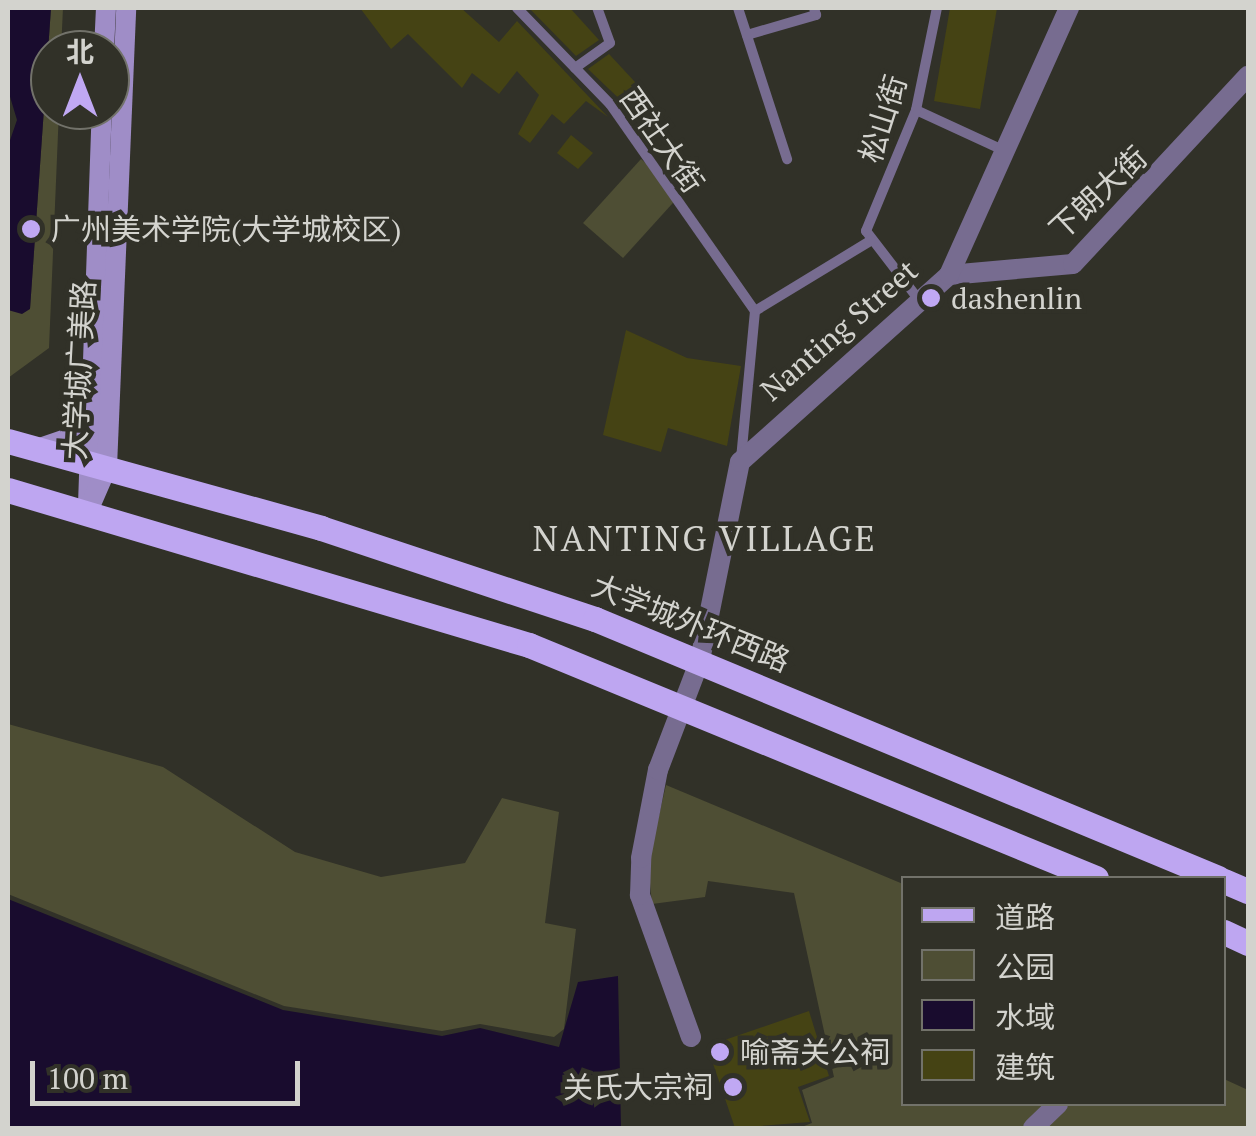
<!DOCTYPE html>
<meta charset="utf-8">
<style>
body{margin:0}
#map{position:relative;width:1256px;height:1136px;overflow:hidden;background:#313128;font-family:"PT Serif","Noto Sans SC",serif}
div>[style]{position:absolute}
.green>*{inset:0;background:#4e4e34}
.water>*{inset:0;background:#190c2e}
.building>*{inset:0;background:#454314}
.service>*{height:10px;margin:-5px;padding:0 5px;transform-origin:5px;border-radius:5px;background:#776c90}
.minor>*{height:20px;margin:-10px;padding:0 10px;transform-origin:10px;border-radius:10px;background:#776c90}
.secondary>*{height:20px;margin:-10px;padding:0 10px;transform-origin:10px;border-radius:10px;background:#9f8dc7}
.primary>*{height:25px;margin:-12.5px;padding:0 12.5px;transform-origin:12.5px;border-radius:12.5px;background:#bea6f1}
.dots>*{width:28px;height:28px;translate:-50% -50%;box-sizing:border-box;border:5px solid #313128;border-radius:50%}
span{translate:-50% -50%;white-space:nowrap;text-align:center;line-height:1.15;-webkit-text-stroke:9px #313128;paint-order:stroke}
.street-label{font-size:30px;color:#d3d3ce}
.poi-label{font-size:30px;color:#d3d3ce}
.left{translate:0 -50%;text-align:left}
.right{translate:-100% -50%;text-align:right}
.quarter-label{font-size:35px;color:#d3d3ce;letter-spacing:2.5px}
.frame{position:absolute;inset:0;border:10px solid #d3d3ce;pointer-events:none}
.legend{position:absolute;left:901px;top:876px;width:325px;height:230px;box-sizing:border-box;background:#313128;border:2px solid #72726a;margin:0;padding:12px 18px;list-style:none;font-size:30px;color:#d3d3ce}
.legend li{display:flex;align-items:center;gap:20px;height:50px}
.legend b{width:50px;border:2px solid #72726a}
.north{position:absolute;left:30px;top:30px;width:100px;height:100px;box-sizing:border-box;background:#313128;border:2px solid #72726a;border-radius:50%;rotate:0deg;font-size:28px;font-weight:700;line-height:40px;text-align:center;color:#d3d3ce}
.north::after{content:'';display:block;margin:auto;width:35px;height:45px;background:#c0a8f3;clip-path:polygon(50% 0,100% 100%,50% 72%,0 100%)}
.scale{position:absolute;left:30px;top:1061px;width:270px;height:45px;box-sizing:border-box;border:5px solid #d3d3ce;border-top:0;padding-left:12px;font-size:30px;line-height:35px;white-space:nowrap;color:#d3d3ce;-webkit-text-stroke:8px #313128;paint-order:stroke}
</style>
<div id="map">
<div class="green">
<div style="clip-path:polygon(51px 8px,63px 8px,61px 50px,50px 50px,50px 110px,59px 110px,49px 348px,8px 378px,8px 310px,30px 309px)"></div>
<div style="clip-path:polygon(641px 159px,681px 194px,623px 258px,583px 223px)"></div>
<div style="clip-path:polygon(8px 724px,163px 767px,295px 852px,381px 877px,465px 863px,502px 798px,559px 812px,545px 923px,576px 929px,564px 1029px,554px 1037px,480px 1024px,442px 1031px,284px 1006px,8px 894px)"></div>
<div style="clip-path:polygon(666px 785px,903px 884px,904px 1104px,1047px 1104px,1023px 1128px,799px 1128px,812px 1123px,802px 1090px,834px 1077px,794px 893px,708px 881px,705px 897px,652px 904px,648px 863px)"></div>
<div style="clip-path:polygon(1224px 1079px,1248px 1090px,1248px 1128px,1043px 1128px,1068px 1104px,1224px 1104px)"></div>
</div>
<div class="water">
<div style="clip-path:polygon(8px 8px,51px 8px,30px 309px,22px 314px,8px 310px,8px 146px,17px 120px,8px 90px)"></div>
<div style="clip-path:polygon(8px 899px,283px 1010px,442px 1036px,480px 1028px,559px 1047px,578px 982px,618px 976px,621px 1128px,8px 1128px)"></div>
</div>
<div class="building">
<div style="clip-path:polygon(360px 8px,461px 8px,499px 42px,517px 21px,608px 117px,586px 101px,564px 124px,552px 114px,530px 143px,518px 134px,539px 95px,517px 71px,499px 94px,472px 73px,462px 88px,408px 34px,391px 49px)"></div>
<div style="clip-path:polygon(529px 8px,570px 8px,599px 40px,576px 56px)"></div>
<div style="clip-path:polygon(950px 8px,997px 8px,980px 109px,934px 101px)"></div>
<div style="clip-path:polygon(609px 54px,648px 96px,630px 109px,588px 69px)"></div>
<div style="clip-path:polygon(571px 135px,593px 153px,578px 169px,557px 153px)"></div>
<div style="clip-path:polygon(626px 330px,687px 358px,741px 366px,727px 446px,668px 428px,661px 452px,603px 435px)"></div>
<div style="clip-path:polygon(809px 1011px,829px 1076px,798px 1087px,810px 1122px,735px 1128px,707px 1046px)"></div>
</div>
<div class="service">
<div style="left:517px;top:8px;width:134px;rotate:45.9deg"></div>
<div style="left:610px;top:104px;width:253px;rotate:55deg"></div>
<div style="left:738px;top:8px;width:159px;rotate:72deg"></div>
<div style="left:747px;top:35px;width:72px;rotate:-16.2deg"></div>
<div style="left:816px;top:15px;width:7px;rotate:-106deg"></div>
<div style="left:575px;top:68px;width:43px;rotate:-35.5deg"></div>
<div style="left:610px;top:43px;width:37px;rotate:-110deg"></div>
<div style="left:916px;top:110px;width:98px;rotate:24.7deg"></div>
<div style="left:919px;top:300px;width:87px;rotate:-127.5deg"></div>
<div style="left:866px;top:231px;width:131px;rotate:-67.5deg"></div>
<div style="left:916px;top:110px;width:104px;rotate:-78.4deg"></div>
<div style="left:755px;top:311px;width:135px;rotate:-31.3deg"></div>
<div style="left:741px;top:459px;width:149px;rotate:-84.6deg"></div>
</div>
<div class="minor">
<div style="left:949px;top:275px;width:124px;rotate:-5.1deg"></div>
<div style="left:1073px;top:264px;width:257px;rotate:-47.1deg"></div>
<div style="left:691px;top:1037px;width:151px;rotate:-109.8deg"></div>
<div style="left:640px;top:895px;width:37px;rotate:-88deg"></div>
<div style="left:641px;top:858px;width:90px;rotate:-79.1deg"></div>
<div style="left:658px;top:770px;width:118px;rotate:-69.1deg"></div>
<div style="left:700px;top:660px;width:202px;rotate:-78.6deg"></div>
<div style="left:740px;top:462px;width:280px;rotate:-41.8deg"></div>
<div style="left:949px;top:275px;width:293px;rotate:-65.8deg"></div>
<div style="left:1033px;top:1128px;width:35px;rotate:-44deg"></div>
</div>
<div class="secondary">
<div style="left:104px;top:50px;width:42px;rotate:-87.3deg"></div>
<div style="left:37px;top:449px;width:34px;rotate:-19deg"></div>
<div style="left:69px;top:438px;width:33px;rotate:-52deg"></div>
<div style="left:88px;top:504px;width:394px;rotate:-88deg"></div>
<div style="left:88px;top:511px;width:48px;rotate:-66.6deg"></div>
<div style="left:107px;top:467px;width:459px;rotate:-87.6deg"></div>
</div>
<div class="primary">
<div style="left:8px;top:441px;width:325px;rotate:15.5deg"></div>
<div style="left:321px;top:528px;width:289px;rotate:18.4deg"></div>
<div style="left:595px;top:619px;width:675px;rotate:22.57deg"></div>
<div style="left:8px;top:490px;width:544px;rotate:16.57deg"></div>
<div style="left:529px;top:645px;width:613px;rotate:22.34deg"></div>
<div style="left:1224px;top:881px;width:26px;rotate:23deg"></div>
<div style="left:1224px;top:932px;width:26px;rotate:25deg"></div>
</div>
<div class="dots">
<div style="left:31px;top:229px;background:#c0a8f3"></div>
<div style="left:931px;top:298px;background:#c0a8f3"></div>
<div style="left:720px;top:1052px;background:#c0a8f3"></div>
<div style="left:733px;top:1087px;background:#c0a8f3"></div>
</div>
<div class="street-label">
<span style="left:883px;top:119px;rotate:-72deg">松山街</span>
<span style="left:662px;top:140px;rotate:55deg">西社大街</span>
<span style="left:1098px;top:193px;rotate:-43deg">下朗大街</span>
<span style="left:839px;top:330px;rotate:-41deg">Nanting Street</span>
<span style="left:79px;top:370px;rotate:-87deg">大学城广美路</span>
<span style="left:691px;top:623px;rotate:22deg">大学城外环西路</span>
</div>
<div class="poi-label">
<span class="left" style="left:51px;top:229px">广州美术学院(大学城校区)</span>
<span class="left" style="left:951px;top:298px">dashenlin</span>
<span class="left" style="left:740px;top:1052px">喻斋关公祠</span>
<span class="right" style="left:713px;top:1087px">关氏大宗祠</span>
</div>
<div class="quarter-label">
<span style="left:705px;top:538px">NANTING VILLAGE</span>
</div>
<div class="frame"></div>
<ul class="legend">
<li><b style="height:12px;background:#bea6f1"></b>道路</li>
<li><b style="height:28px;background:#4e4e34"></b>公园</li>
<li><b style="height:28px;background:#190c2e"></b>水域</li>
<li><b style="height:28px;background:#454314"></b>建筑</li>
</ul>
<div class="north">北</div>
<div class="scale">100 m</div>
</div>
